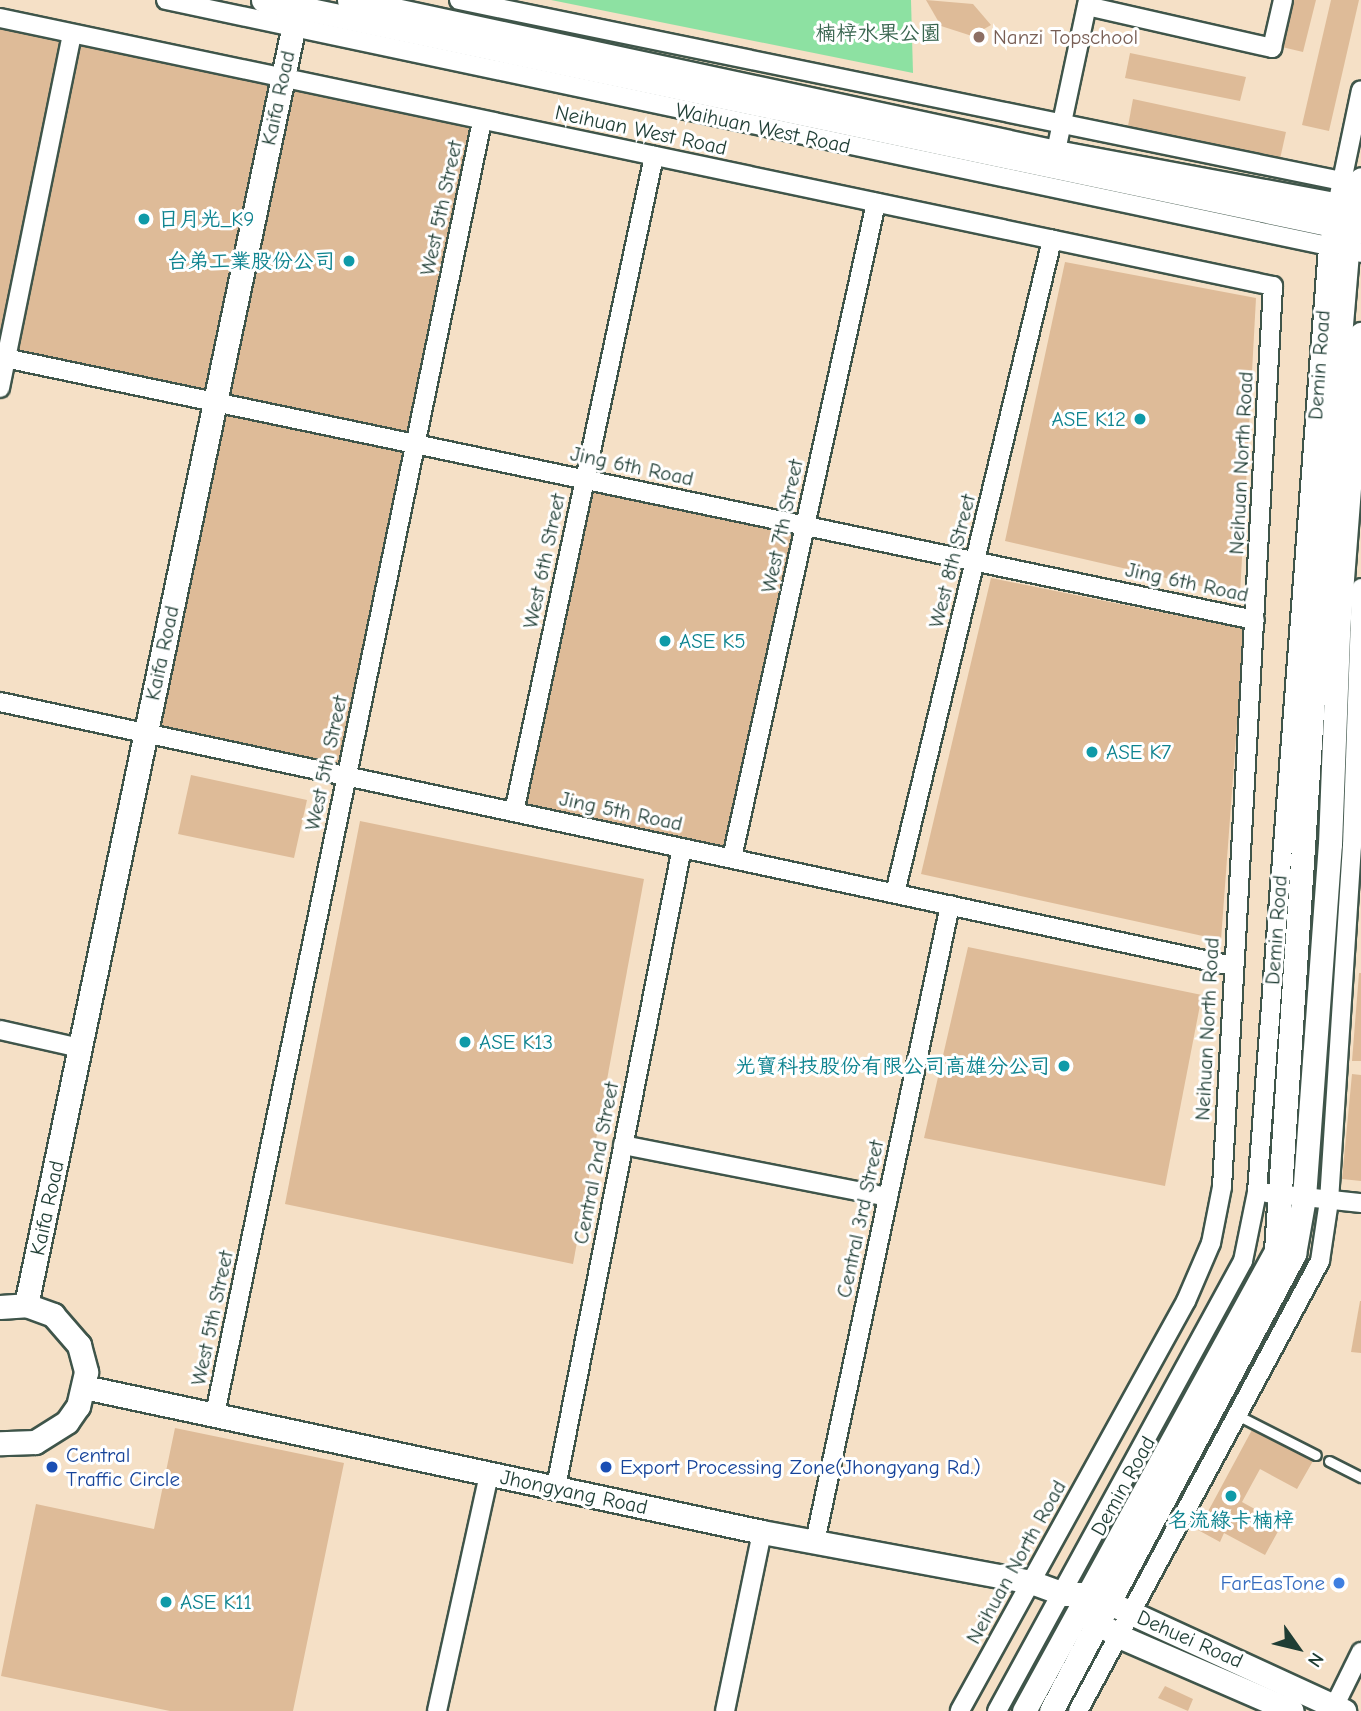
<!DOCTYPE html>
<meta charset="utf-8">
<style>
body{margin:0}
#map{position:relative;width:1361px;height:1711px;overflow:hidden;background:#f5e0c6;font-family:"Comic Neue","LXGW WenKai TC",sans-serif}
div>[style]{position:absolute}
.green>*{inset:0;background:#8de1a2}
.building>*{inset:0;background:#debb98}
.roads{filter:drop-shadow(2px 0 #3f554a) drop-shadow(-2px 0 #3f554a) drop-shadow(0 2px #3f554a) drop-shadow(0 -2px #3f554a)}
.service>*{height:9px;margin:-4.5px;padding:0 4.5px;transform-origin:4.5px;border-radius:4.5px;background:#fff}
.minor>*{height:18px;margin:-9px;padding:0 9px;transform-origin:9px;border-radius:9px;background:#fff}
.tertiary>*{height:23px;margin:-11.5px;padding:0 11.5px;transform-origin:11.5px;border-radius:11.5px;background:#fff}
.dots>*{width:19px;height:19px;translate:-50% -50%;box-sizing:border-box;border:4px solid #fff;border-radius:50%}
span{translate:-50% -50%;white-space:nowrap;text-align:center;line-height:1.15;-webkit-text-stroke:6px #fff;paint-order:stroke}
.park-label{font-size:21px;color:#3a6650}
.education-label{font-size:21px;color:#785e54}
.left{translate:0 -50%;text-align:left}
.street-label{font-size:21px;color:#1f3d34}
.culture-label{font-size:21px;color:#0d838f}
.right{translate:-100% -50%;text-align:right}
.transit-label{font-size:21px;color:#164399}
.shop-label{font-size:21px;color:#366cbe}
.north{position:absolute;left:1263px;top:1613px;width:70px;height:70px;-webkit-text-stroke:5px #fff;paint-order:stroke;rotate:124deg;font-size:19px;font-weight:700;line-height:28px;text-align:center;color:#1f3d34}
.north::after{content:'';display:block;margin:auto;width:24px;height:32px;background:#1f3d34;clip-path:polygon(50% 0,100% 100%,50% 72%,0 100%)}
</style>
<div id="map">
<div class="green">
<div style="clip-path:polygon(551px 0,911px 0,913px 73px)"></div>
</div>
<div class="building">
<div style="clip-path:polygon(926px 0,973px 4px,991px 25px,972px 36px,941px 26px)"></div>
<div style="clip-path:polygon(1294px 0,1316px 0,1303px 52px,1282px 47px)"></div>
<div style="clip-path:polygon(1331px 0,1359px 0,1329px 131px,1302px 125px)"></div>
<div style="clip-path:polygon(0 18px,482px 121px,347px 776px,146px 733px,215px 402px,6px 359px,0 382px)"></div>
<div style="clip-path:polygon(1130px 53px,1246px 77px,1240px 101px,1125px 78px)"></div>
<div style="clip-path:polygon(1133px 99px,1286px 132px,1280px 159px,1128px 126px)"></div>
<div style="clip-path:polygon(1065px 262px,1256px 298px,1240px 595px,1005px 541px)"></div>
<div style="clip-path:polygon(584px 479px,805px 525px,732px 858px,514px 812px)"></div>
<div style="clip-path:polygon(991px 578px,1244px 629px,1221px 940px,921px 874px)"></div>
<div style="clip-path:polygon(191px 775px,307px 800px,294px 858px,178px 834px)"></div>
<div style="clip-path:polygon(360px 821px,644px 879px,573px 1264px,285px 1204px)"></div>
<div style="clip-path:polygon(968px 947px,1202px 995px,1165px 1186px,924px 1138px)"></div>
<div style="clip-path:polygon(1359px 973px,1361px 973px,1361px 1061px,1352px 1061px)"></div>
<div style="clip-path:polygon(1352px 1074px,1361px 1075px,1361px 1181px,1342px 1179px)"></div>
<div style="clip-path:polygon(1360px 1301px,1361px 1301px,1361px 1353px,1351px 1352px)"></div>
<div style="clip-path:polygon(175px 1428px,344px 1463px,293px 1711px,170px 1711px,1px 1676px,36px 1504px,154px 1529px)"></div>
<div style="clip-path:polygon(1253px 1428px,1313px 1461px,1297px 1489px,1260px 1469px,1242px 1502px,1282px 1524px,1265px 1555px,1224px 1533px,1220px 1542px,1198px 1530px)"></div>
<div style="clip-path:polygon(1165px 1686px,1193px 1699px,1188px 1711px,1158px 1698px)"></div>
</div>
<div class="roads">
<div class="service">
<div style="left:1239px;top:1416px;width:86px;rotate:26.9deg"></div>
<div style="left:1329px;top:1461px;width:36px;rotate:27deg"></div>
</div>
<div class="minor">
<div style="left:166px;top:0;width:1221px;rotate:11.95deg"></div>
<div style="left:459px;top:0;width:911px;rotate:11.59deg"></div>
<div style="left:1087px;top:6px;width:190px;rotate:12.8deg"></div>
<div style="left:1272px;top:48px;width:49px;rotate:-77.1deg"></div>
<div style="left:0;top:18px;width:1301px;rotate:11.89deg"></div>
<div style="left:1273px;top:286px;width:902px;rotate:93.24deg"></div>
<div style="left:1222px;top:1187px;width:57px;rotate:101.1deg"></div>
<div style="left:1211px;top:1243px;width:63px;rotate:113.3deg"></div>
<div style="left:1186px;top:1301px;width:468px;rotate:118.9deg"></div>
<div style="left:1053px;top:165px;width:169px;rotate:-78deg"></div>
<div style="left:0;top:357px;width:1282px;rotate:11.84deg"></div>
<div style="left:0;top:388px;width:361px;rotate:-78.5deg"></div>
<div style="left:0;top:702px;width:1261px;rotate:12.09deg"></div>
<div style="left:514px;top:812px;width:671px;rotate:-77.95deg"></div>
<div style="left:732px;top:858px;width:671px;rotate:-77.6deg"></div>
<div style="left:895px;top:893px;width:672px;rotate:-76.48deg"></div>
<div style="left:0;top:1030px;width:82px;rotate:12.7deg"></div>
<div style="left:623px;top:1145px;width:270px;rotate:11.1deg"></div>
<div style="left:1267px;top:1193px;width:95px;rotate:6.1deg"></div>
<div style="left:215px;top:1414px;width:1320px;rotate:-78.33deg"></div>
<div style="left:556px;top:1487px;width:651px;rotate:-78.85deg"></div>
<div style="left:815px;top:1542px;width:651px;rotate:-78.03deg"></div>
<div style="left:437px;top:1711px;width:243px;rotate:-77.6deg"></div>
<div style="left:725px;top:1711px;width:183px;rotate:-78.3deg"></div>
<div style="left:997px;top:1711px;width:513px;rotate:-61.34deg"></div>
<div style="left:1243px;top:1261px;width:70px;rotate:-78.5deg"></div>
<div style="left:1257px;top:1192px;width:947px;rotate:-85.7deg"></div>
<div style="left:1328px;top:248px;width:161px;rotate:-78.2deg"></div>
<div style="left:1078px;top:1711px;width:511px;rotate:-61.73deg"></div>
<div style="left:1320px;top:1261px;width:61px;rotate:-81.5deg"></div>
<div style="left:1329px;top:1201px;width:356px;rotate:-86.3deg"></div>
<div style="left:1352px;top:846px;width:258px;rotate:-88deg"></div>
<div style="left:1332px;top:1711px;width:66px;rotate:-63.8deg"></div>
</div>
<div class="tertiary">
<div style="left:263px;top:0;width:1122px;rotate:11.88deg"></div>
<div style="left:349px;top:0;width:723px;rotate:12.13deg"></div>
<div style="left:1056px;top:152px;width:310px;rotate:10.6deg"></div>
<div style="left:26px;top:1305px;width:1333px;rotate:-78.18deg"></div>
<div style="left:0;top:1307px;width:26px;rotate:-4deg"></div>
<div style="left:26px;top:1305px;width:29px;rotate:20deg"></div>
<div style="left:53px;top:1315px;width:40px;rotate:49deg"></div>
<div style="left:79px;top:1345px;width:28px;rotate:75deg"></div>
<div style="left:86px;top:1372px;width:35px;rotate:103deg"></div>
<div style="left:78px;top:1406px;width:19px;rotate:125deg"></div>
<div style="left:67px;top:1422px;width:38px;rotate:148deg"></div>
<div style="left:35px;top:1442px;width:35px;rotate:178deg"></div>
<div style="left:84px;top:1387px;width:693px;rotate:12.07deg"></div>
<div style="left:762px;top:1532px;width:274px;rotate:10.5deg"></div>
<div style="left:1031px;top:1582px;width:35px;rotate:20deg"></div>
<div style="left:1064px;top:1594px;width:26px"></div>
<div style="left:1090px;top:1594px;width:280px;rotate:24.7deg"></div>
<div style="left:1086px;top:1616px;width:41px;rotate:31deg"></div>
<div style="left:1121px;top:1637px;width:186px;rotate:23.4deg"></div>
<div style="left:1024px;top:1711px;width:525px;rotate:-61.28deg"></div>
<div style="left:1276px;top:1251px;width:750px;rotate:-86.18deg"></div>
<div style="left:1326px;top:503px;width:252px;rotate:-85.2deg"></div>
<div style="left:1347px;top:252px;width:74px;rotate:-79.1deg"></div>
<div style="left:1051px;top:1711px;width:518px;rotate:-62deg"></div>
<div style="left:1294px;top:1254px;width:58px;rotate:-80deg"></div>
<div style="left:1304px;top:1197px;width:354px;rotate:-85.8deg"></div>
<div style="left:1330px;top:844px;width:213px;rotate:-87.8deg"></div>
<div style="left:1338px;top:631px;width:298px;rotate:-85.6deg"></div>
</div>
</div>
<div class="dots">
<div style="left:979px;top:37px;background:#8d6e63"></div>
<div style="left:144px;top:219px;background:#0f9aa8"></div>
<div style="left:349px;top:261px;background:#0f9aa8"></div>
<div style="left:1140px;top:419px;background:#0f9aa8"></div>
<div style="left:665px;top:641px;background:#0f9aa8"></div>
<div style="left:1092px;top:752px;background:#0f9aa8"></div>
<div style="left:465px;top:1042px;background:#0f9aa8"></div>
<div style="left:1064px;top:1066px;background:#0f9aa8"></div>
<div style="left:52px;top:1467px;background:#1a4fb4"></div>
<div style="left:606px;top:1467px;background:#1a4fb4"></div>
<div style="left:1231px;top:1496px;background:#0f9aa8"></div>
<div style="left:1339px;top:1583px;background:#3f7fe0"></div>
<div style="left:166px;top:1602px;background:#0f9aa8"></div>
</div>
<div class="park-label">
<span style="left:878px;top:33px">楠梓水果公園</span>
</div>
<div class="education-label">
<span class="left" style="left:993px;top:37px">Nanzi Topschool</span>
</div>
<div class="street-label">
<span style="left:278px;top:98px;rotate:-78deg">Kaifa Road</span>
<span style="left:763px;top:128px;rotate:12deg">Waihuan West Road</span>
<span style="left:641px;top:130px;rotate:12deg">Neihuan West Road</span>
<span style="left:441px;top:208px;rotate:-78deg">West 5th Street</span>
<span style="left:1319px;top:365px;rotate:-86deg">Demin Road</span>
<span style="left:1241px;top:463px;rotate:-87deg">Neihuan North Road</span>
<span style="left:632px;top:466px;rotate:12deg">Jing 6th Road</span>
<span style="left:782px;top:526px;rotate:-78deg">West 7th Street</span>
<span style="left:544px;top:561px;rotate:-78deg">West 6th Street</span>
<span style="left:952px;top:561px;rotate:-76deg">West 8th Street</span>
<span style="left:1187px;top:582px;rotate:12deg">Jing 6th Road</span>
<span style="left:162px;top:653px;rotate:-78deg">Kaifa Road</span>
<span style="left:326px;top:763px;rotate:-78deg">West 5th Street</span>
<span style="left:621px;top:811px;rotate:12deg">Jing 5th Road</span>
<span style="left:1276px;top:930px;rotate:-86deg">Demin Road</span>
<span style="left:1207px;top:1029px;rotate:-87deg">Neihuan North Road</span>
<span style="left:596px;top:1163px;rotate:-79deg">Central 2nd Street</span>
<span style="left:47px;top:1208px;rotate:-78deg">Kaifa Road</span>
<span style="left:860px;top:1219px;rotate:-78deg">Central 3rd Street</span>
<span style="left:212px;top:1318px;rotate:-78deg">West 5th Street</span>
<span style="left:1123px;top:1486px;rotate:-61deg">Demin Road</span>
<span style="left:574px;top:1492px;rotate:12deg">Jhongyang Road</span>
<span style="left:1016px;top:1562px;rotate:-61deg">Neihuan North Road</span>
<span style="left:1190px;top:1639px;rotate:24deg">Dehuei Road</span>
</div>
<div class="culture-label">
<span class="left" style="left:158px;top:219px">日月光_K9</span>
<span class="right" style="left:335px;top:261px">台弟工業股份公司</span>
<span class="right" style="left:1126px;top:419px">ASE K12</span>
<span class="left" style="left:679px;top:641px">ASE K5</span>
<span class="left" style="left:1106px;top:752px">ASE K7</span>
<span class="left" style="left:479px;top:1042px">ASE K13</span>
<span class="right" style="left:1050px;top:1066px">光寶科技股份有限公司高雄分公司</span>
<span style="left:1231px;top:1520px">名流綠卡楠梓</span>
<span class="left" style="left:180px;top:1602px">ASE K11</span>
</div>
<div class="transit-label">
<span class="left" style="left:66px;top:1467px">Central<br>Traffic Circle</span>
<span class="left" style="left:620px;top:1467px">Export Processing Zone(Jhongyang Rd.)</span>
</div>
<div class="shop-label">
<span class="right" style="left:1325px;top:1583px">FarEasTone</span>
</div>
<div class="north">N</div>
</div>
